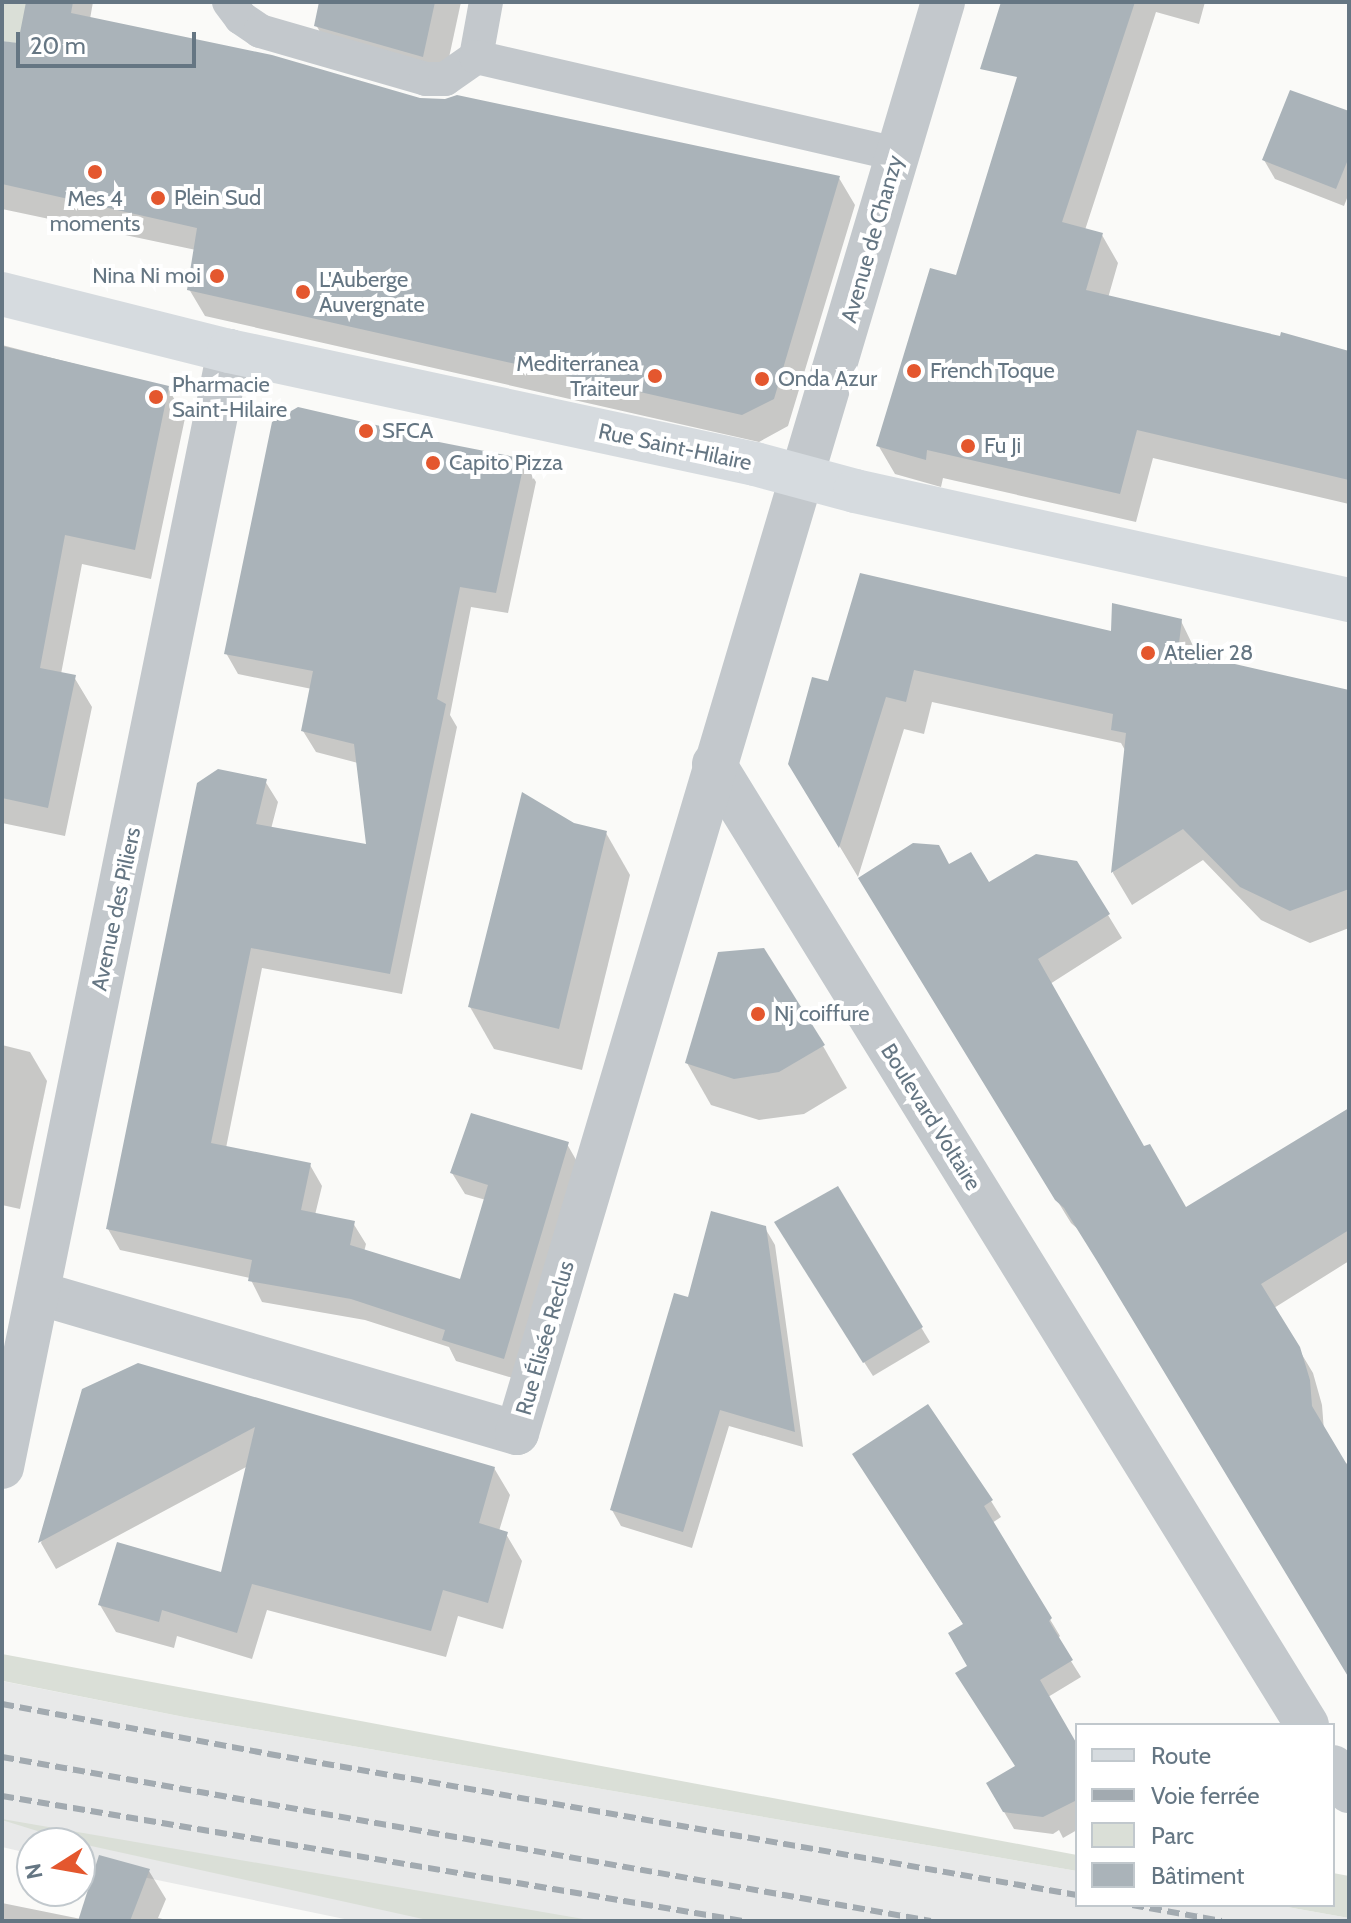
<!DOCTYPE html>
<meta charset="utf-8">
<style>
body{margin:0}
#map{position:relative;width:1351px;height:1923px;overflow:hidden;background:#fafaf8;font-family:Cabin,sans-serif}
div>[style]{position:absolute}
.built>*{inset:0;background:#e8e9e9}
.green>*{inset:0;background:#dadfd7}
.shadow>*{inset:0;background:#0003}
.building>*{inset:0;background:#aab3b9}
.lane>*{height:34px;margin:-17px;padding:0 17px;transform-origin:17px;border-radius:17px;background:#c3c8cc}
.street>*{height:44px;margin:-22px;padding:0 22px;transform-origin:22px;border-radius:22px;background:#c3c8cc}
.secondary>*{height:44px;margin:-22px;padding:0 22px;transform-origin:22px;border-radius:22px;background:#d6dbdf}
.rail>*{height:6px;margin-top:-3px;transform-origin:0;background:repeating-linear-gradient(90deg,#a2aab0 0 12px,transparent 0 18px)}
.dots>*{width:22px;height:22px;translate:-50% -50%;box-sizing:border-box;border:4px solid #fff;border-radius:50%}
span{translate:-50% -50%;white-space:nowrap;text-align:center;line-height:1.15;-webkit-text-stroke:8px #fff;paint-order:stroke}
.poi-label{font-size:22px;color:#657683}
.left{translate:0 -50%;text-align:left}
.right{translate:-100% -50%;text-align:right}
.street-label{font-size:22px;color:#657683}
.frame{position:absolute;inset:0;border:4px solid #657683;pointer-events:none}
.legend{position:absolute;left:1075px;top:1723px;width:260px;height:184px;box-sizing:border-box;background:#fff;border:2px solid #c1c8cd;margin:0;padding:10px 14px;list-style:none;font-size:24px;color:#657683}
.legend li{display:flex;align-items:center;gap:16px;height:40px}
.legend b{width:40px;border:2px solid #c1c8cd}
.north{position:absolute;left:16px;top:1827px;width:80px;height:80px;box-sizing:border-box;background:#fff;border:2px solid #c1c8cd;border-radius:50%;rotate:259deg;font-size:22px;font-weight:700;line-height:32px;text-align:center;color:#657683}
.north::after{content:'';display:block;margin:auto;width:28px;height:36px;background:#e4572e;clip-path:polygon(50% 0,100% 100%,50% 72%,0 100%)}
.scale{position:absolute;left:16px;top:32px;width:180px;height:36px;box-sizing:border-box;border:4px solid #657683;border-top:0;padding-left:10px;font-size:24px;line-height:28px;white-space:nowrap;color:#657683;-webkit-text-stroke:6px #fff;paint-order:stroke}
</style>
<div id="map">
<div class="built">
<div style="clip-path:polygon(2px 1681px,184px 1717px,1077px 1871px,1077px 1905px,1276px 1905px,1349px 1918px,1349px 1921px,354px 1921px,80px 1864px,80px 1843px,32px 1843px,32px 1854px,2px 1847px)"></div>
</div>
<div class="green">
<div style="clip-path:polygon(2px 2px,72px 2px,40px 47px,2px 41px)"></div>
<div style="clip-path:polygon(2px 1654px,1077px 1855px,1077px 1871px,184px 1717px,3px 1681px)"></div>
<div style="clip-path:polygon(2px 1820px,2px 1819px,595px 1921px,432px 1921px,73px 1842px)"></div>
<div style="clip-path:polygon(1333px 1873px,1349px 1876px,1349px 1918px,1276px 1905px,1333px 1905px)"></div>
</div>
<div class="shadow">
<div style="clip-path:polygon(28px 2px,93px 2px,90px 19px,420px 100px,839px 178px,855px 205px,788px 426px,759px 442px,205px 316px,189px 289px,196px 250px,2px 209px,2px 42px,19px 45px)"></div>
<div style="clip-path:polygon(321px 2px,461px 2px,442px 90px,336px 59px,316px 25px)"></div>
<div style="clip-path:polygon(1086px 2px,1205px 2px,1199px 24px,1156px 12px,1085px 230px,1102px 235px,1118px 263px,1108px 298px,1349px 353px,1349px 504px,1153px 458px,1136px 522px,943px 478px,941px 487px,895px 474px,878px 445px)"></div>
<div style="clip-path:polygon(1349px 113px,1349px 193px,1344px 206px,1275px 179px,1264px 160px)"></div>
<div style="clip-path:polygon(2px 345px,168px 388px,185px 418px,151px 579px,82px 564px,61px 674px,74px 677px,92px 707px,65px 836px,2px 823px)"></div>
<div style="clip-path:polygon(388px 429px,390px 434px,524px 461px,536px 482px,508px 613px,471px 607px,450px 715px,457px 727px,402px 994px,262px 968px,226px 1148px,310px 1165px,322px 1186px,315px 1215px,353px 1223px,366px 1244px,364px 1252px,462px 1281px,486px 1200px,465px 1194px,452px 1173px,567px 1144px,579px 1165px,516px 1379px,456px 1361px,449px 1347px,365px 1320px,262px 1302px,250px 1278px,120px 1250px,108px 1229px,265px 781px,278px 802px,271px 829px,368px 847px,358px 763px,316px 752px,303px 731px,312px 689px,238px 674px,226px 653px)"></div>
<div style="clip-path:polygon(1181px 621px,1199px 658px,1349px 693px,1349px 928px,1310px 943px,1261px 920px,1203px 860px,1132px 905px,1113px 873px,1126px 752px,1121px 743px,932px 702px,924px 734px,904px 729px,858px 877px,810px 797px,830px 683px)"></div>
<div style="clip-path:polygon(573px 825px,606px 833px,630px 875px,582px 1070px,494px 1049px,470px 1007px)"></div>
<div style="clip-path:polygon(949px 867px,988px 885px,1108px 915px,1122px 938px,1050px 984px,1143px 1148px,1186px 1210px,1349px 1111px,1349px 1261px,1274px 1308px,1313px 1373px,1322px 1405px,1324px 1431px,1344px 1465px,1349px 1462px,1349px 1674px,1080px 1231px,1071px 1223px,874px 902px)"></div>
<div style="clip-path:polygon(2px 1045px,30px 1052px,47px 1081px,20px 1209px,2px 1205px)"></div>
<div style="clip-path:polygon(823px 1046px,847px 1088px,804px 1114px,759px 1120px,711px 1105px,687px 1063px)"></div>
<div style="clip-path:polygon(837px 1189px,930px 1342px,873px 1376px,785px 1238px)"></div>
<div style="clip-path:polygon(765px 1228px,775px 1245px,803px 1447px,729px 1426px,692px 1548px,621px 1526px,612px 1510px,689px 1300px)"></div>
<div style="clip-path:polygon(83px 1391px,494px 1468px,510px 1495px,499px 1531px,506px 1534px,522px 1561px,503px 1629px,458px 1616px,446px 1657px,267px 1610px,252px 1659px,177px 1636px,174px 1648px,116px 1632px,100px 1605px,222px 1574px,248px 1466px,56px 1569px,41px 1543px)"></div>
<div style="clip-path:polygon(865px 1472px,991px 1501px,1001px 1517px,992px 1523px,1060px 1636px,1057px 1639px,1081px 1677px,1048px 1697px,1077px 1748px,1077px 1830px,1063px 1838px,1059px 1830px,1053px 1834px,1014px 1829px,988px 1784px,1017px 1767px,970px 1666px,964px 1625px)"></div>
<div style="clip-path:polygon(149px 1871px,166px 1899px,158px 1918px,172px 1921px,2px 1921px,2px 1903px,81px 1919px)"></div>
</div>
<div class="building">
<div style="clip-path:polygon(26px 2px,73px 2px,71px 13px,272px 55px,420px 98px,445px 99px,457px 95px,840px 176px,774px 399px,742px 415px,187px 290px,197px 228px,2px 184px,2px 41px,18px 43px)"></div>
<div style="clip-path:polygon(319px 2px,435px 2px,423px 57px,314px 26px)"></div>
<div style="clip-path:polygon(1001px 2px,1135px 2px,1062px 222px,1103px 233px,1086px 290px,1280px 336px,1281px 332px,1349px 351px,1349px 480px,1137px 430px,1120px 494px,927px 450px,926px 460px,876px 446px,930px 268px,956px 275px,1017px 77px,980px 69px)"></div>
<div style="clip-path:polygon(1290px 90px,1349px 111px,1349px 157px,1336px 189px,1262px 160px)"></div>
<div style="clip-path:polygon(2px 346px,169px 386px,135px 550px,65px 535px,40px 668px,76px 675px,48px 808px,2px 798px)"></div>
<div style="clip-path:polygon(298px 407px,389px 428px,388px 432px,525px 459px,496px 593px,460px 587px,437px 699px,446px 704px,390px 974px,251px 948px,211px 1143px,311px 1163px,301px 1210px,355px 1221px,350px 1245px,460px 1279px,488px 1185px,450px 1173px,471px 1113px,569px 1142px,504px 1359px,442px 1340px,445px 1330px,351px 1299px,248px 1281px,252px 1260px,106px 1229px,197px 783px,218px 769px,267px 779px,256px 824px,366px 844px,354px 744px,301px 731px,313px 671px,224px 654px,272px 422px)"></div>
<div style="clip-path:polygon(860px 573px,1111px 631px,1112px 603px,1182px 619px,1178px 651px,1349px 690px,1349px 889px,1290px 911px,1240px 887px,1183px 829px,1111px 873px,1126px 733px,1111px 730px,1113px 714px,914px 670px,906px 702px,886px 697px,839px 848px,788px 764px,812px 677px,828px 681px)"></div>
<div style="clip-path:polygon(522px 792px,574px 823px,607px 831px,559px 1029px,468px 1007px)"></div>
<div style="clip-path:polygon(913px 843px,939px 845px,949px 864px,971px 852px,989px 882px,1036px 854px,1077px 861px,1110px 914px,1038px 959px,1144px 1146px,1150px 1144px,1186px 1207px,1349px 1108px,1349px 1230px,1261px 1284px,1300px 1347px,1310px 1380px,1312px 1406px,1349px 1468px,1349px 1678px,1097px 1261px,1064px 1208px,1055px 1200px,858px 878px)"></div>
<div style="clip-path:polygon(764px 948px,825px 1045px,779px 1072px,734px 1079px,685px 1063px,718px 952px)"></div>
<div style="clip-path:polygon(838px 1186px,923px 1327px,863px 1363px,774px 1222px)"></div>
<div style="clip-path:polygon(711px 1211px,766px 1226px,795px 1432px,720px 1410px,683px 1532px,610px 1510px,674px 1293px,688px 1297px)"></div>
<div style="clip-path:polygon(138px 1363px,495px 1467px,479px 1523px,508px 1532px,488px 1603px,443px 1590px,431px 1631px,252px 1584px,237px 1633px,162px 1610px,159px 1622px,98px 1605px,117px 1542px,221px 1572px,255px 1427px,38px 1543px,82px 1389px)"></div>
<div style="clip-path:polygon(928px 1404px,993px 1500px,984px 1506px,1052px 1618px,1049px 1621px,1073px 1660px,1040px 1680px,1077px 1744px,1077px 1800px,1043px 1817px,1003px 1812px,986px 1783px,1015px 1766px,955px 1673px,967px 1666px,948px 1633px,963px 1624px,852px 1454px)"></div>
<div style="clip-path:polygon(99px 1855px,150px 1869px,130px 1921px,78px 1921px)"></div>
</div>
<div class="lane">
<div style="left:229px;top:2px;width:20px;rotate:53deg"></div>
<div style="left:241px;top:18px;width:23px;rotate:34deg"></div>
<div style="left:260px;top:31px;width:173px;rotate:16.1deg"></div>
<div style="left:426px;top:79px;width:19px"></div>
<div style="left:445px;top:79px;width:38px;rotate:-35deg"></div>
<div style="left:486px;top:2px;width:56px;rotate:100.3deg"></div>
<div style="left:476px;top:57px;width:432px;rotate:13deg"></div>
</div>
<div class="street">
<div style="left:714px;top:764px;width:1129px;rotate:58.32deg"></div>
<div style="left:38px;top:1293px;width:499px;rotate:16.3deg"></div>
<div style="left:517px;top:1433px;width:1493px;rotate:-73.42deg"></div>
<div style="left:2px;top:1467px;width:1139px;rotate:-78.5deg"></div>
<div style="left:1333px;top:1767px;width:29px;rotate:56deg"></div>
</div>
<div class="secondary">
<div style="left:2px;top:294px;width:234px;rotate:14.1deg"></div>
<div style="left:229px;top:351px;width:538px;rotate:12.12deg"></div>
<div style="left:755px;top:464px;width:104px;rotate:15.1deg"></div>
<div style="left:855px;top:491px;width:506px;rotate:12.44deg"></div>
</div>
<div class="rail">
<div style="left:2px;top:1704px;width:272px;rotate:10.6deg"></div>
<div style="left:269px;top:1754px;width:820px;rotate:9.9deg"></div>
<div style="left:2px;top:1757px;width:943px;rotate:10.01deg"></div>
<div style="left:2px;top:1796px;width:751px;rotate:9.58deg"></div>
<div style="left:1132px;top:1905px;width:91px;rotate:10.1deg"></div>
</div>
<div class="dots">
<div style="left:95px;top:172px;background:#e4572e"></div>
<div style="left:158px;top:198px;background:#e4572e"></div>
<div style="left:217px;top:276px;background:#e4572e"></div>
<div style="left:303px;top:292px;background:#e4572e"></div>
<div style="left:914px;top:371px;background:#e4572e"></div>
<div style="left:655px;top:376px;background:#e4572e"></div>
<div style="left:762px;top:379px;background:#e4572e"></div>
<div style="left:156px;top:397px;background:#e4572e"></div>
<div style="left:366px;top:431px;background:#e4572e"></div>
<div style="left:968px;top:446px;background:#e4572e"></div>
<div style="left:433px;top:463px;background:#e4572e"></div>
<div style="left:1148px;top:653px;background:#e4572e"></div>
<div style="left:758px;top:1014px;background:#e4572e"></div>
</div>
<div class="poi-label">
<span style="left:95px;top:211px">Mes 4<br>moments</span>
<span class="left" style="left:174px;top:198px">Plein Sud</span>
<span class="right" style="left:201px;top:276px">Nina Ni moi</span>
<span class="left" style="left:319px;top:292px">L'Auberge<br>Auvergnate</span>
<span class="right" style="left:639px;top:376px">Mediterranea<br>Traiteur</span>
<span class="left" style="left:930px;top:371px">French Toque</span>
<span class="left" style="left:778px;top:379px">Onda Azur</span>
<span class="left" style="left:172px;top:397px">Pharmacie<br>Saint-Hilaire</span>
<span class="left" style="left:382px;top:431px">SFCA</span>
<span class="left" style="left:984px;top:446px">Fu Ji</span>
<span class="left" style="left:449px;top:463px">Capito Pizza</span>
<span class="left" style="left:1164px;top:653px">Atelier 28</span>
<span class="left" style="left:774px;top:1014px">Nj coiffure</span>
</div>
<div class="street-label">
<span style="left:872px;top:239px;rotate:-74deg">Avenue de Chanzy</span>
<span style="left:675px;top:447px;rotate:12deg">Rue Saint-Hilaire</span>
<span style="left:116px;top:909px;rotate:-78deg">Avenue des Piliers</span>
<span style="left:931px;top:1117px;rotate:58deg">Boulevard Voltaire</span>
<span style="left:545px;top:1338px;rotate:-74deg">Rue Élisée Reclus</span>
</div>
<div class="frame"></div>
<ul class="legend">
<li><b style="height:10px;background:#d6dbdf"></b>Route</li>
<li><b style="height:10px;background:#a2aab0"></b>Voie ferrée</li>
<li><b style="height:22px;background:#dadfd7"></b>Parc</li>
<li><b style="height:22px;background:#aab3b9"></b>Bâtiment</li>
</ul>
<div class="north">N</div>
<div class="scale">20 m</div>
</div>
